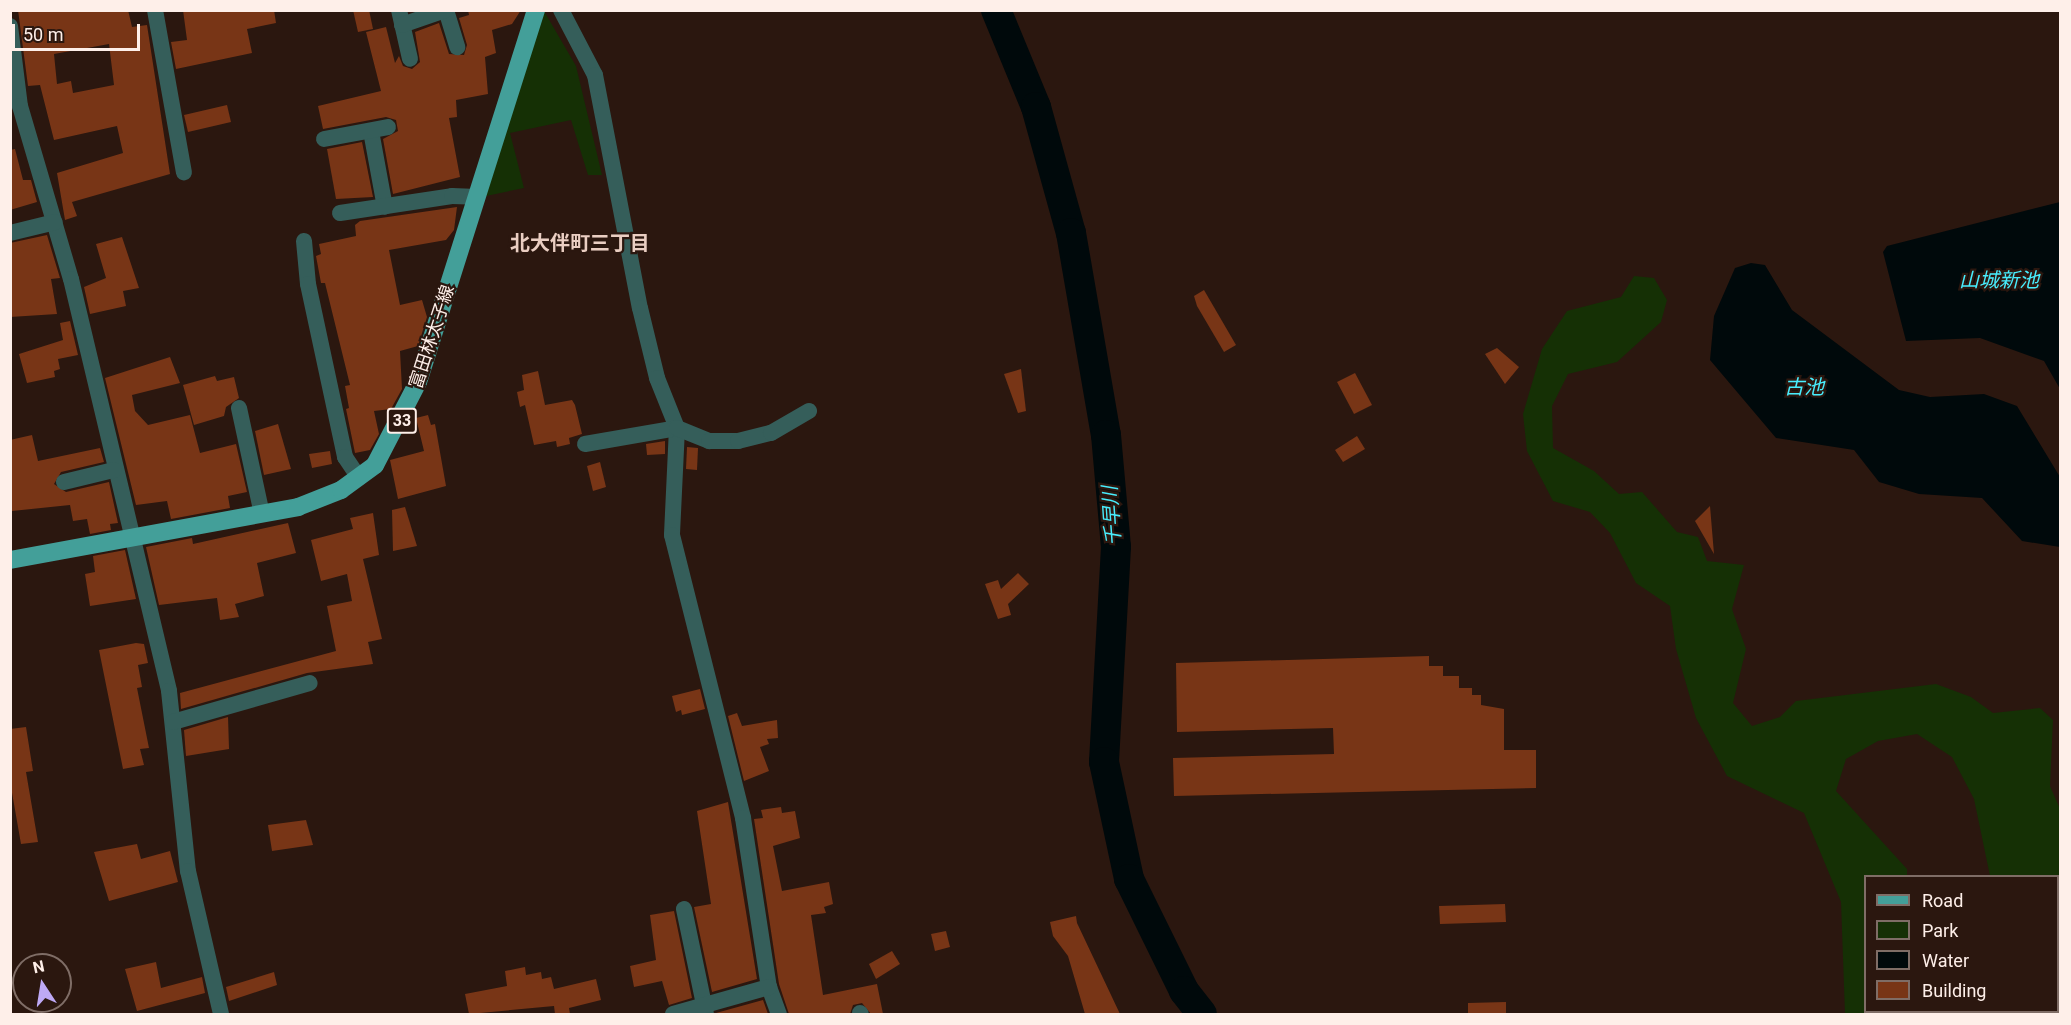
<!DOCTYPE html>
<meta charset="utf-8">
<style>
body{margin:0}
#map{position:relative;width:2071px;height:1025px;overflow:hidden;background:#2b170f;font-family:Roboto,"Noto Sans JP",sans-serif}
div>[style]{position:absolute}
.green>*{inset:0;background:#153005}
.water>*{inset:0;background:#00090b}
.river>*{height:30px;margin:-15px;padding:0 15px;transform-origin:15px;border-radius:15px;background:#00090b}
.building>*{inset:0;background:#783516}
.street>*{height:16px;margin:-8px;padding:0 8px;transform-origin:8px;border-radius:8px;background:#355e5a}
.primary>*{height:18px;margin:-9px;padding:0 9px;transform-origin:9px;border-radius:9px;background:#439f99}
span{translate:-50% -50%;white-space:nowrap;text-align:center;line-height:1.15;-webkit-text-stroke:4.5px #2b170f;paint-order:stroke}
.shield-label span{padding:2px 4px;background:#2b170f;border:2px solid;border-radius:4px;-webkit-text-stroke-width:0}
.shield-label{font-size:16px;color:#feefe9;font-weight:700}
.street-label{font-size:18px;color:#feefe9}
.neighbourhood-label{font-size:20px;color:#eacec2;font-weight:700}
.water-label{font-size:20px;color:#48edfd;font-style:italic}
.frame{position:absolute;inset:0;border:12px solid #feefe9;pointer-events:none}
.legend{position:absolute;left:1864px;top:875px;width:195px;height:138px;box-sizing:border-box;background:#2b170f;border:2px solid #7f6d66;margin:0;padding:8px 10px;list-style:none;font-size:18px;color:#feefe9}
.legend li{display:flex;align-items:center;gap:12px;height:30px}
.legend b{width:30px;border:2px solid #7f6d66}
.north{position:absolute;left:12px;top:953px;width:60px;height:60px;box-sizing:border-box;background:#2b170f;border:2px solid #7f6d66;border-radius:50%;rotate:348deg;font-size:16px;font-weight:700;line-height:24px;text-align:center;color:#feefe9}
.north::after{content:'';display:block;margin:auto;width:21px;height:27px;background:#bea9f5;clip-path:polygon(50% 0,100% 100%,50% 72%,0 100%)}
.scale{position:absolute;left:12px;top:24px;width:128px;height:27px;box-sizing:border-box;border:3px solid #feefe9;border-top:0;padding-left:8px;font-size:18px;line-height:21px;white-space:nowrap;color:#feefe9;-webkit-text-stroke:4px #2b170f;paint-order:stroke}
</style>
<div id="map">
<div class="green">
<div style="clip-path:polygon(544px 11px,576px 66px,602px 175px,588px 175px,571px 120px,510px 133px,524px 188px,486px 196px)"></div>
<div style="clip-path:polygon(1634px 276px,1654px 278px,1667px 300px,1661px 322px,1617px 362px,1568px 374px,1552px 406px,1553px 448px,1594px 471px,1619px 494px,1642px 492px,1677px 532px,1698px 537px,1707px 561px,1744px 565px,1732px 609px,1746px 649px,1733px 703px,1752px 726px,1780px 717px,1796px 701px,1936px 684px,1971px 697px,1993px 713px,2040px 708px,2053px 720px,2050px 786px,2060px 809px,2060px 1014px,2025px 1012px,2058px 1012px,2058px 876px,1990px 876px,1974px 799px,1952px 757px,1917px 734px,1878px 741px,1846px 759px,1836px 791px,1907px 869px,1907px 876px,1866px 876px,1866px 1012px,1922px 1014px,1845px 1014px,1841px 902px,1804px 813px,1727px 776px,1696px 718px,1676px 649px,1670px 606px,1636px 583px,1610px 533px,1590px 512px,1553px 501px,1527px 451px,1523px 414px,1542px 349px,1567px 311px,1621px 297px)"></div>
</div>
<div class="water">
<div style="clip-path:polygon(2060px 202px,2060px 389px,2044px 361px,1980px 338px,1906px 341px,1883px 252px,1887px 246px)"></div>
<div style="clip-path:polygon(1751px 263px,1765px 265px,1792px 310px,1899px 390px,1930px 397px,1984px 394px,2017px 406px,2060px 477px,2060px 547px,2022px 541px,1982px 498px,1919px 494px,1879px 482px,1854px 450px,1776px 438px,1710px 360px,1714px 316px,1735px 268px)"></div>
</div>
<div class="river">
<div style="left:996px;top:10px;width:105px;rotate:67.6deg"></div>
<div style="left:1036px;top:107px;width:131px;rotate:74.5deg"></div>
<div style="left:1071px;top:233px;width:205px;rotate:80.2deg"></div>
<div style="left:1106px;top:435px;width:112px;rotate:84.9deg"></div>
<div style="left:1116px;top:547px;width:215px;rotate:93.2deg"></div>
<div style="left:1104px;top:762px;width:120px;rotate:77.9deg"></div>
<div style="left:1129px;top:879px;width:125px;rotate:63.8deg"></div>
<div style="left:1184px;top:991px;width:29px;rotate:52deg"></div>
</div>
<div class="building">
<div style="clip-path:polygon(evenodd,18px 10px,128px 10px,132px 27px,147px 25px,170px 174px,72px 202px,77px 216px,65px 220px,57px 173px,123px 153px,117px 126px,54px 140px,40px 85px,28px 86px,18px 10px,109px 44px,114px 85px,73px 93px,71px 81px,57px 84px,54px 54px,109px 44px)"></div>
<div style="clip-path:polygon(183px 10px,274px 10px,276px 23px,247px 29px,252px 53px,176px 69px,171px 42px,187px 40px)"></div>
<div style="clip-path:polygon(353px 10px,369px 10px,373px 29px,358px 32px)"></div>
<div style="clip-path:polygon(468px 10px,521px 10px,512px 24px,492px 30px,496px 53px,485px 57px,488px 94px,456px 100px,457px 117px,449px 118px,460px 177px,393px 194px,383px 139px,398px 131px,396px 120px,386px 117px,323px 129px,318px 106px,381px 91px,366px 32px,386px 27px,395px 63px,399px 56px,403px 66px,412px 69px,420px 62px,415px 32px,439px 23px,449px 54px,464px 55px,467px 45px,459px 18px,469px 15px)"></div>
<div style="clip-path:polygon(227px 105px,231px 122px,188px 132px,184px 115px)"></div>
<div style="clip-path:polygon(362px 142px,373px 197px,336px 199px,327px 149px)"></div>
<div style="clip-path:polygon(15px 149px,23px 180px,31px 180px,37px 202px,10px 210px,10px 150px)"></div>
<div style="clip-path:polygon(457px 207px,454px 230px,446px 240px,389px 250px,400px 305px,422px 300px,427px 317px,418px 346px,400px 351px,402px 389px,391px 409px,374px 411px,379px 434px,370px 450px,355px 453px,346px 409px,349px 408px,345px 386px,350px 385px,325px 283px,321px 283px,316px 256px,321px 254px,319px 244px,356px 236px,355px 225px,360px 221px)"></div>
<div style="clip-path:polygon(47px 235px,60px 278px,51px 279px,57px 314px,10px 317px,10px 243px)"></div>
<div style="clip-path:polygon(122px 237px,139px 288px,123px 291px,126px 306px,90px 314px,84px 287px,106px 278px,96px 244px)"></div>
<div style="clip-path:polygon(1204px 290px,1236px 345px,1224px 352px,1197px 306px,1194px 296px)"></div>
<div style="clip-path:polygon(70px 321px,78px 355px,58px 359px,60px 369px,54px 371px,55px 377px,27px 383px,19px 354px,63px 340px,60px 323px)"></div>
<div style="clip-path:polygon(1497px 348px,1519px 367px,1505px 384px,1485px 354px)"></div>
<div style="clip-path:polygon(170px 357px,180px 383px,132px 395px,135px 411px,148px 425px,190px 415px,200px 453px,236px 444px,247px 492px,228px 496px,230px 508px,171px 519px,167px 501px,136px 505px,105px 378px)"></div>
<div style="clip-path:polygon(1021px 369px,1026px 411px,1018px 413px,1004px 374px)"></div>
<div style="clip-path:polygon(538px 371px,545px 405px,572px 400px,575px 405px,582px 434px,569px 438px,570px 444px,557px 447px,556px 441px,534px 445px,525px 405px,520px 407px,517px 392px,524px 390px,522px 375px)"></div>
<div style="clip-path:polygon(1355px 373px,1372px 405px,1354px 414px,1337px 382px)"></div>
<div style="clip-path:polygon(215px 376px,217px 381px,234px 377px,239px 398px,226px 407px,224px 416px,194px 425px,183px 385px)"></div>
<div style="clip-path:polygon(428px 415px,431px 425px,435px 424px,446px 486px,398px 499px,390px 460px,424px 451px,416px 418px)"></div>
<div style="clip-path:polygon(278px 424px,291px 469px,264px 475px,255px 431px)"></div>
<div style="clip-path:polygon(32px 435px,38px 461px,100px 448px,104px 462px,61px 472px,54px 484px,66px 492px,109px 482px,118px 523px,110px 524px,111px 530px,90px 534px,87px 519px,73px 521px,70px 505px,12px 511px,10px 440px)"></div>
<div style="clip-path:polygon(1357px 436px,1365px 449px,1343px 462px,1335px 450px)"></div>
<div style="clip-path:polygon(665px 441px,665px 454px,647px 455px,646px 444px)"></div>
<div style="clip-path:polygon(687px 447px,698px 448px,697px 470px,686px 469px)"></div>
<div style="clip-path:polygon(330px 451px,332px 464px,312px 468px,309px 454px)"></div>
<div style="clip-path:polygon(600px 462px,606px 487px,593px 491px,587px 466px)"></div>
<div style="clip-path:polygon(1710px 506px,1714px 554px,1695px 521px)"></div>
<div style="clip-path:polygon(405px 507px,417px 546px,393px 551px,392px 510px)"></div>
<div style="clip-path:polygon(373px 513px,379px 555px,363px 559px,382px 639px,368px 642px,373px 664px,307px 673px,181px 709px,180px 693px,336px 651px,327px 606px,352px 601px,347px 574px,321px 581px,311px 540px,353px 529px,350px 518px)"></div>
<div style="clip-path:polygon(288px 523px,296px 553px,257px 563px,264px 596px,235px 604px,239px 617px,220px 620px,217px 598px,159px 605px,146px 547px,192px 538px,193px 544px)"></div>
<div style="clip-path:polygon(125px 550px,136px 599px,90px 606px,85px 574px,95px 572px,93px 556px)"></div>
<div style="clip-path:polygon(1018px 573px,1029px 584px,1008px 604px,1011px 615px,998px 619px,985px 584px,998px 580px,1001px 589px)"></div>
<div style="clip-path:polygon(136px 643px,144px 644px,148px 663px,138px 665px,142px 687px,137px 688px,149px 748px,140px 749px,144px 765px,123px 769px,99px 650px)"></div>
<div style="clip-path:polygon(1429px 656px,1429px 666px,1443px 666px,1443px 676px,1459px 676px,1459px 688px,1472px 688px,1472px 695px,1481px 695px,1481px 705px,1504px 709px,1504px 750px,1536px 750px,1536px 788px,1174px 796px,1173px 758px,1334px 754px,1333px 728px,1177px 732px,1176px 663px)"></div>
<div style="clip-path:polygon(700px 689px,705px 709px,682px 715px,681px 710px,676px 712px,672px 696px)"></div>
<div style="clip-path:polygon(737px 713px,742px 726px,777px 720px,778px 738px,767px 739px,769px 744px,760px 747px,769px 771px,744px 781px,728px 716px)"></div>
<div style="clip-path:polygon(228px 717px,229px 749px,186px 756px,184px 730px)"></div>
<div style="clip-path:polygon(26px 727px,33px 771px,26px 772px,38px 842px,21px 844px,11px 787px,10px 729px)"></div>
<div style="clip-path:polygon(728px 802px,757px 979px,712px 992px,694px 907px,711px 904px,697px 811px)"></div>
<div style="clip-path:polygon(781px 807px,782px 813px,795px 811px,800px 838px,773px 846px,782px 891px,829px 882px,833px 904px,824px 907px,826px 913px,811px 915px,823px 995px,877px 984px,883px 1014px,871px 1014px,862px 1003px,853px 1005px,850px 1014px,789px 1014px,779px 984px,754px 819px,763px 818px,761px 810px)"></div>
<div style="clip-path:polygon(306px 820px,313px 845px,272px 851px,268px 825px)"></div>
<div style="clip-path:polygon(137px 844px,141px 859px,170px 851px,178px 882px,109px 901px,94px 852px)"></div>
<div style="clip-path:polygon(1505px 904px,1506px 922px,1440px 924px,1439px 906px)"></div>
<div style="clip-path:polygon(674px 911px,692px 998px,669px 1005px,662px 981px,634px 987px,630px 966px,656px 960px,650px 915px)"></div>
<div style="clip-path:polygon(1076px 916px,1077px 923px,1120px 1014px,1085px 1014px,1068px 956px,1053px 936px,1050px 922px)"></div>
<div style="clip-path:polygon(946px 931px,950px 947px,935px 951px,931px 934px)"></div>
<div style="clip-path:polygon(892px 951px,900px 964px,876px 979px,869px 964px)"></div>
<div style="clip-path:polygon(156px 962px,161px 988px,202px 977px,205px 993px,137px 1011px,125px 969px)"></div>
<div style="clip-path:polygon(525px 967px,526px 975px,541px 972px,542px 979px,551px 977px,554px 989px,596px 979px,601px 1000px,569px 1008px,570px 1014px,555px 1014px,554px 1006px,469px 1014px,465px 994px,507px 986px,505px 971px)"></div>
<div style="clip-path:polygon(274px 972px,277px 985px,229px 1001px,226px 987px)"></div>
<div style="clip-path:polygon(763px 1000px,768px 1014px,716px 1014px,716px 1013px)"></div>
<div style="clip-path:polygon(1506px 1002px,1506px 1014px,1468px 1014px,1468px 1003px)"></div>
</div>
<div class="street">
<div style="left:155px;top:10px;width:165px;rotate:79.9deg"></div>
<div style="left:399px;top:10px;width:50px;rotate:77.3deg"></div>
<div style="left:446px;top:10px;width:39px;rotate:73deg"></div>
<div style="left:561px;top:10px;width:73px;rotate:62.4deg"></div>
<div style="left:595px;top:75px;width:237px;rotate:79.1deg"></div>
<div style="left:640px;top:308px;width:72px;rotate:76.3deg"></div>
<div style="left:657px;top:378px;width:54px;rotate:68.2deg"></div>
<div style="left:677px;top:428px;width:107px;rotate:92.7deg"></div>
<div style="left:672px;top:535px;width:292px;rotate:75.9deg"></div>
<div style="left:743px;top:818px;width:171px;rotate:81.3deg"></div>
<div style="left:769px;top:987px;width:29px;rotate:70deg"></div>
<div style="left:402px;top:25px;width:46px;rotate:-19.2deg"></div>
<div style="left:10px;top:26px;width:81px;rotate:82.9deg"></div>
<div style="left:20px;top:106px;width:180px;rotate:73.6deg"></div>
<div style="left:71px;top:279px;width:423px;rotate:76.6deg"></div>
<div style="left:169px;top:691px;width:181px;rotate:84deg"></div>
<div style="left:188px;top:871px;width:147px;rotate:77deg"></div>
<div style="left:371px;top:131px;width:77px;rotate:79.6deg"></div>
<div style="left:324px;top:139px;width:65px;rotate:-10.6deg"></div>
<div style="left:340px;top:213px;width:113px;rotate:-8.6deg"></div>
<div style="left:452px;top:196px;width:25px;rotate:2deg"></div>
<div style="left:10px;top:233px;width:46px;rotate:-13.7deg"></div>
<div style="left:304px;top:241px;width:43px;rotate:84.7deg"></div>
<div style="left:308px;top:284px;width:177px;rotate:77.9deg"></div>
<div style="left:345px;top:457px;width:25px;rotate:56deg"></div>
<div style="left:239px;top:408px;width:108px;rotate:77.8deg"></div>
<div style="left:585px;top:444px;width:93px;rotate:-9.9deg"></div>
<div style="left:677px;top:428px;width:35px;rotate:22deg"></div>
<div style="left:709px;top:441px;width:29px"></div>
<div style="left:738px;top:441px;width:34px;rotate:-14deg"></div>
<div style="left:771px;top:433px;width:44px;rotate:-30.1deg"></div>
<div style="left:64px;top:482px;width:51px;rotate:-13.5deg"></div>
<div style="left:173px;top:722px;width:142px;rotate:-15.9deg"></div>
<div style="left:684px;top:909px;width:107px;rotate:78.2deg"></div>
<div style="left:860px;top:1013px;width:1px;rotate:45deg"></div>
<div style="left:673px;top:1014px;width:100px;rotate:-15.7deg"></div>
</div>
<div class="primary">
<div style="left:10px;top:560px;width:293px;rotate:-10.4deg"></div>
<div style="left:298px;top:507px;width:46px;rotate:-21.6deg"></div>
<div style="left:341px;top:490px;width:42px;rotate:-36.3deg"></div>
<div style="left:375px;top:465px;width:93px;rotate:-62.6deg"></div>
<div style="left:418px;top:382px;width:390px;rotate:-72.4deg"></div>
</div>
<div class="shield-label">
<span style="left:402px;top:421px">33</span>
</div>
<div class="street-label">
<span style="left:432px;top:337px;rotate:-72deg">富田林太子線</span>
</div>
<div class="neighbourhood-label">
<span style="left:580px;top:243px">北大伴町三丁目</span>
</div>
<div class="water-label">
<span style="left:1999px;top:280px">山城新池</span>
<span style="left:1804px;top:387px">古池</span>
<span style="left:1112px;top:516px;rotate:-94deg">千早川</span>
</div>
<div class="frame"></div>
<ul class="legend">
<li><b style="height:8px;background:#439f99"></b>Road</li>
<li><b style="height:16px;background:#153005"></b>Park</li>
<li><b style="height:16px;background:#00090b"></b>Water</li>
<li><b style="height:16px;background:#783516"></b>Building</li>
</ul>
<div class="north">N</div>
<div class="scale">50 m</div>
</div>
